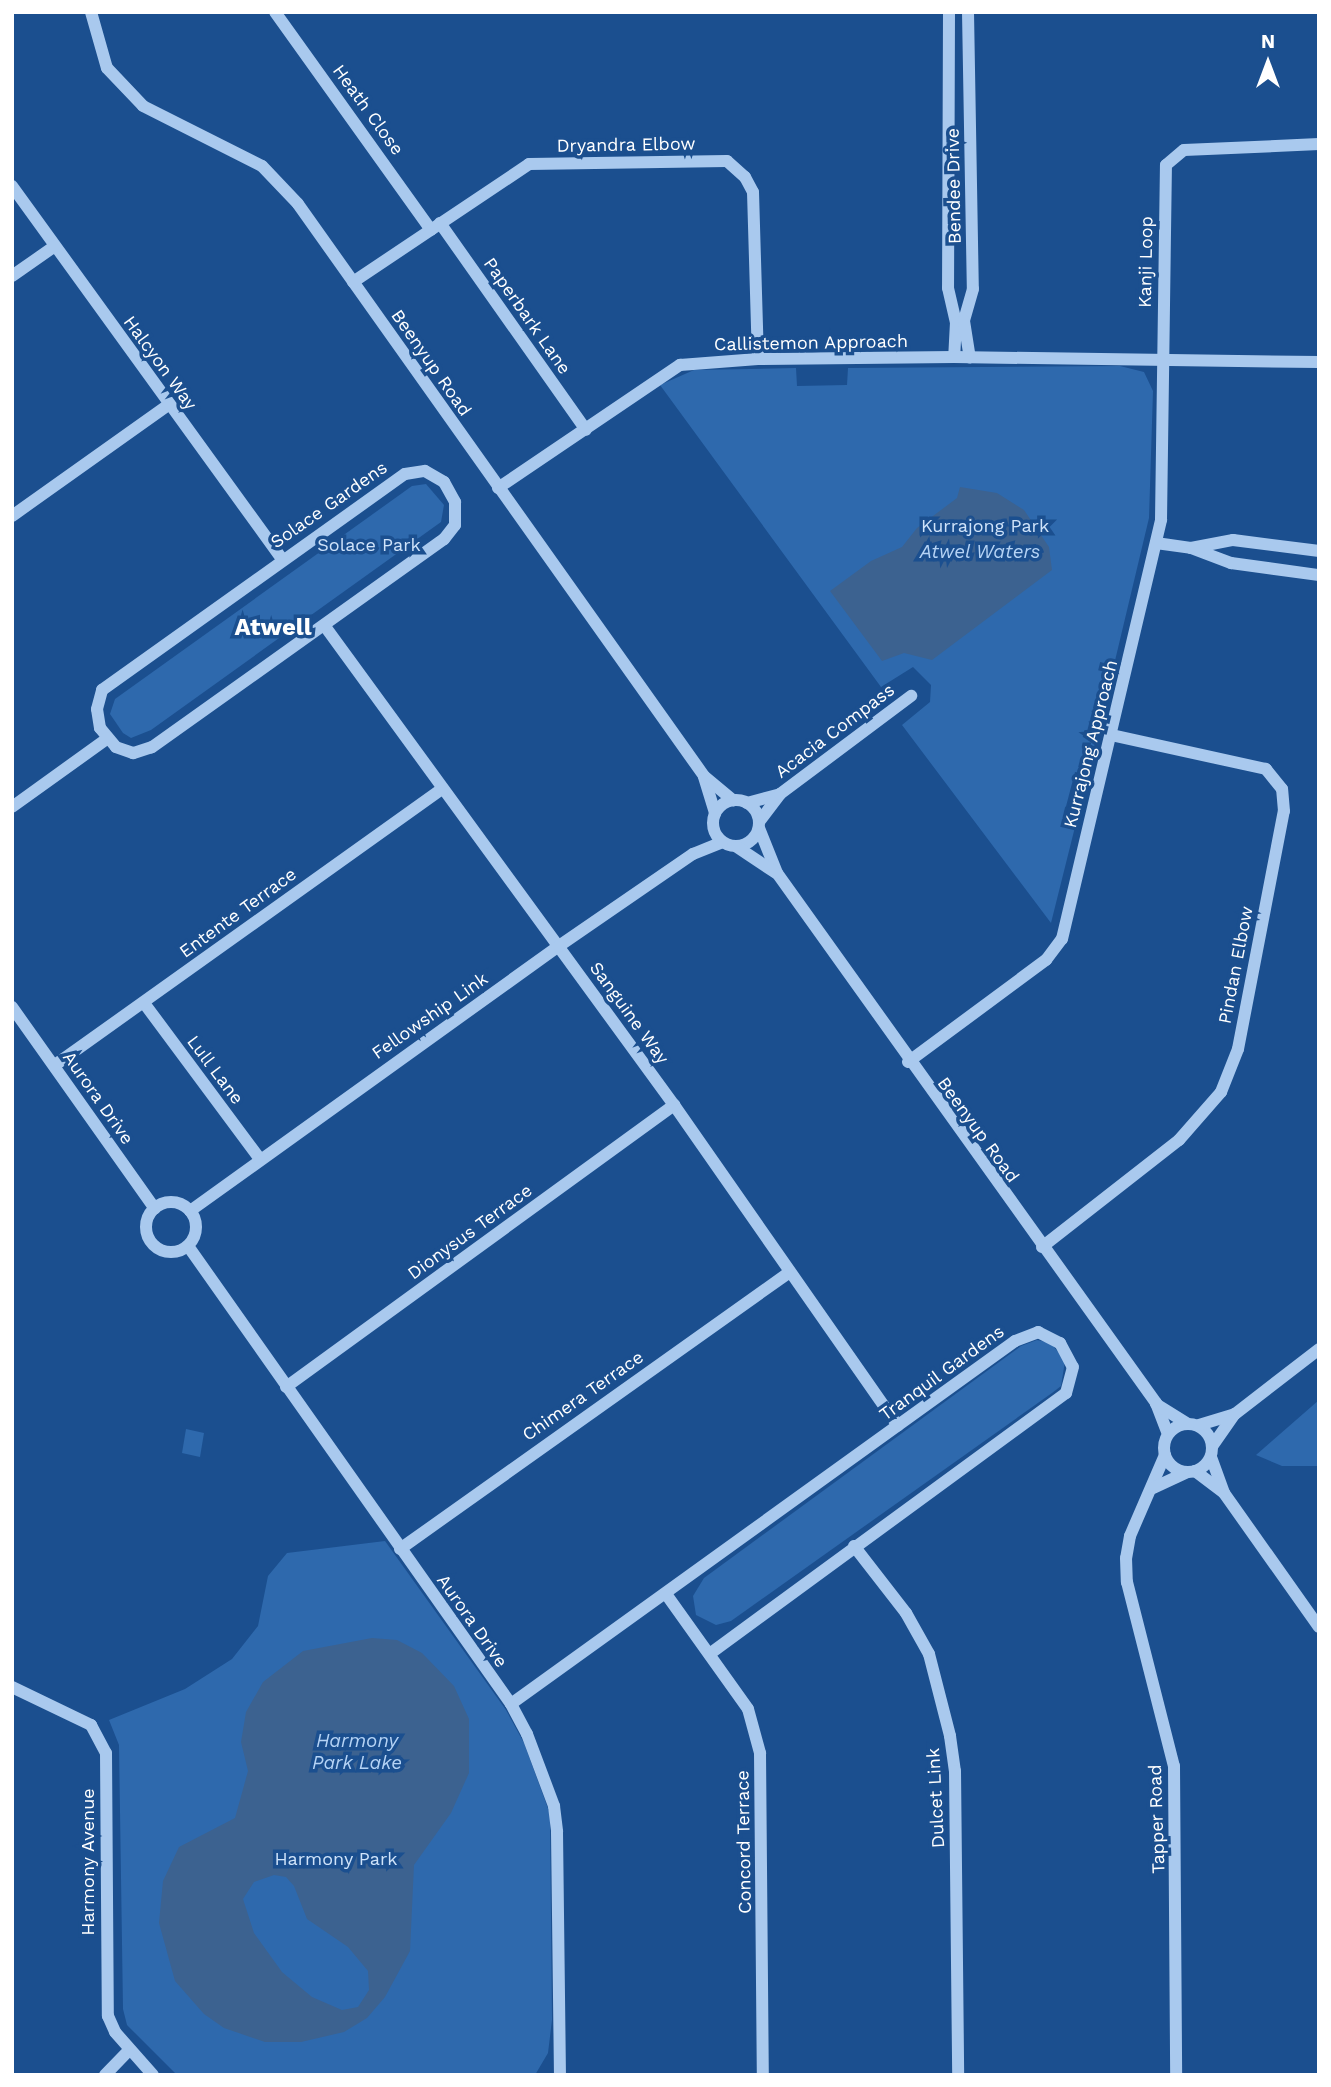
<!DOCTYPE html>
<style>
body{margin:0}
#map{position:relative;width:1331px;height:2087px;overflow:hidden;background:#1b4f8f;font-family:"Work Sans",sans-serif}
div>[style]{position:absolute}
.green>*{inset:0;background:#2e69ad}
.water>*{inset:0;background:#3c6290}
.minor>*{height:12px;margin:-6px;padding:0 6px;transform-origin:6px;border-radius:6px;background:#a9c9ee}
.minor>.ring{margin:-6px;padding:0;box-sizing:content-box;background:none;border:12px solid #a9c9ee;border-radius:50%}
span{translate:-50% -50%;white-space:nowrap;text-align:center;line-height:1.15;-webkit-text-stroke:7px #1b4f8f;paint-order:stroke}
.street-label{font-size:18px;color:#fff}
.park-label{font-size:18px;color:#cfe3fa}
.water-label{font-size:19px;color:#b5d3f5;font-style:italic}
.district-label{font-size:24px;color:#fff;font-weight:700}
.frame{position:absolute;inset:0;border:14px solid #fff;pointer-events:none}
.north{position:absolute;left:1233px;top:28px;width:70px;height:70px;-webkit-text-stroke:5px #1b4f8f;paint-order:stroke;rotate:0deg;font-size:19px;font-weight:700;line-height:28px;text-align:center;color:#fff}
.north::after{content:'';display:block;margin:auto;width:24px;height:32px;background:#fff;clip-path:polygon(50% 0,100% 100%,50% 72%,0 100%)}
</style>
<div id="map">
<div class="green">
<div style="clip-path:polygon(1120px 366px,1144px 372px,1153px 391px,1149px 518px,1088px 774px,1075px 772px,1064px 814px,1077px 819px,1051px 923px,902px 725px,930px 702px,931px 685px,913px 667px,881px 687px,660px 385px,694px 370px,796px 368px,797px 386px,847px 385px,848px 368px)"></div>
<div style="clip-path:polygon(426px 484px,444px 505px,441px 522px,151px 730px,131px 738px,123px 733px,110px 714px,115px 699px,412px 486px)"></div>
<div style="clip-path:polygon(1037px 1340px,1051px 1343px,1065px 1361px,1061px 1386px,1052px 1393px,731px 1621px,716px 1625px,696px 1615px,693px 1596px,704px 1578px,1021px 1346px)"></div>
<div style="clip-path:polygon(1319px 1400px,1319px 1466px,1282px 1466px,1256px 1455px)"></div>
<div style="clip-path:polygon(186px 1429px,204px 1433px,200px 1457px,182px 1453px)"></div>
<div style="clip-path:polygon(385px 1541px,506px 1710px,524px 1743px,550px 1814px,552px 2020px,548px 2053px,535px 2075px,177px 2075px,127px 2025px,123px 2009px,119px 1745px,109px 1720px,185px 1689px,232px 1659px,258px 1626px,268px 1576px,287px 1553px)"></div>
</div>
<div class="water">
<div style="clip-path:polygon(960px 487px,997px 493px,1024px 510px,1049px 547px,1052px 570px,932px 660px,904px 653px,882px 661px,830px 591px,871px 561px,902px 547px,917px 528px,957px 498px)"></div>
<div style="clip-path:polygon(evenodd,372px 1638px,397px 1640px,422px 1653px,454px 1686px,469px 1719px,469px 1773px,451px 1813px,414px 1865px,410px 1951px,385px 1997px,367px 2018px,344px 2032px,301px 2042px,265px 2042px,224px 2028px,204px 2014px,175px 1981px,159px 1923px,163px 1881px,179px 1847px,235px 1818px,248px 1771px,241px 1742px,246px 1712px,263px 1682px,303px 1651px,372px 1638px,274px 1875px,286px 1877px,294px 1886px,307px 1919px,348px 1947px,368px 1971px,369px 1990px,358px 2007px,342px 2010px,312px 1997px,282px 1972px,254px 1933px,243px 1899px,254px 1882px,274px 1875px)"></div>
</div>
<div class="minor">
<div style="left:91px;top:12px;width:58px;rotate:74.1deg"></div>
<div style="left:107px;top:68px;width:52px;rotate:46.5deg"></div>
<div style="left:143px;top:106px;width:133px;rotate:26.8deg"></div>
<div style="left:262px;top:166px;width:52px;rotate:46.5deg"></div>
<div style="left:298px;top:204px;width:701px;rotate:54.63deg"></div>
<div style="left:704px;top:776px;width:38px;rotate:40deg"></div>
<div style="left:275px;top:12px;width:268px;rotate:54.4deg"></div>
<div style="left:949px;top:12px;width:276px;rotate:90.2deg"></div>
<div style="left:948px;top:288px;width:35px;rotate:77deg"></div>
<div style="left:956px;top:322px;width:35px;rotate:93deg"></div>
<div style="left:968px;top:12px;width:277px;rotate:89deg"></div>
<div style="left:973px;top:289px;width:33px;rotate:106deg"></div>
<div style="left:964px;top:321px;width:37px;rotate:81deg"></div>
<div style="left:12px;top:186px;width:460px;rotate:54.1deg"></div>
<div style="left:440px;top:223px;width:253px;rotate:54.8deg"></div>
<div style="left:12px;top:276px;width:52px;rotate:-34.9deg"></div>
<div style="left:353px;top:282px;width:212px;rotate:-33.8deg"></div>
<div style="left:529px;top:164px;width:198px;rotate:-0.9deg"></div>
<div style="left:727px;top:161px;width:24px;rotate:42deg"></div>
<div style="left:745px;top:177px;width:17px;rotate:62deg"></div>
<div style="left:753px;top:192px;width:167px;rotate:88.3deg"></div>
<div style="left:425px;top:471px;width:22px;rotate:30deg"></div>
<div style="left:444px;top:482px;width:23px;rotate:61deg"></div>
<div style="left:455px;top:502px;width:23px;rotate:90deg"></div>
<div style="left:455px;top:525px;width:18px;rotate:128deg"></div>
<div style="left:444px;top:539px;width:359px;rotate:144.5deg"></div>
<div style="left:152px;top:747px;width:20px;rotate:162deg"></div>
<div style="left:133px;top:753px;width:18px;rotate:-161deg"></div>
<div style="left:116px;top:747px;width:25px;rotate:-130deg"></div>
<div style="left:100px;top:728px;width:19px;rotate:-99deg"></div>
<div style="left:97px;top:709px;width:20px;rotate:-75deg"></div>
<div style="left:102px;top:690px;width:372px;rotate:-35.5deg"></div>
<div style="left:405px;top:474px;width:20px;rotate:-9deg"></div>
<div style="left:498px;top:488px;width:220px;rotate:-34.1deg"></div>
<div style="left:680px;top:365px;width:78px;rotate:-4.4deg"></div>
<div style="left:758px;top:359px;width:196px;rotate:-0.6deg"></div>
<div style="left:954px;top:357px;width:365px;rotate:0.8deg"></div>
<div style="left:12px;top:516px;width:191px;rotate:-35.4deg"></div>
<div style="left:1156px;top:543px;width:35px;rotate:8deg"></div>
<div style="left:1191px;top:548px;width:43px;rotate:20.6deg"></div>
<div style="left:1231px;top:563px;width:89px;rotate:7.8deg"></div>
<div style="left:1191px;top:548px;width:43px;rotate:-10.8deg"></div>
<div style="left:1233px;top:540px;width:87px;rotate:7.3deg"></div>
<div style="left:324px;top:625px;width:594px;rotate:53.9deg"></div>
<div style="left:674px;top:1105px;width:391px;rotate:55.1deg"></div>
<div style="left:704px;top:777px;width:38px;rotate:73deg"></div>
<div class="ring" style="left:713px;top:800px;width:34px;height:34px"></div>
<div style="left:747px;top:803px;width:34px;rotate:-15deg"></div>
<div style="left:12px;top:807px;width:118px;rotate:-35.7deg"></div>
<div style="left:759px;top:822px;width:35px;rotate:-53deg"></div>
<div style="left:780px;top:794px;width:164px;rotate:-36.8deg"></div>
<div style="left:759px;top:828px;width:48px;rotate:68.2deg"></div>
<div style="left:777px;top:873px;width:652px;rotate:54.43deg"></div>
<div style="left:1156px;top:1403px;width:33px;rotate:69deg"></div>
<div style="left:737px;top:847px;width:47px;rotate:33.7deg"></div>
<div style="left:144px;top:1003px;width:193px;rotate:53.4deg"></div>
<div style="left:12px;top:1007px;width:247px;rotate:54.7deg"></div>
<div style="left:908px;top:1062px;width:172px;rotate:-36.5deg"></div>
<div style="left:1046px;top:960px;width:26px;rotate:-53deg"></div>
<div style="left:1062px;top:939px;width:431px;rotate:-76.7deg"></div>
<div style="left:1161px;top:520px;width:355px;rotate:-89.2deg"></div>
<div style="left:1166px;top:165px;width:23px;rotate:-40deg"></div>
<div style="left:1184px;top:150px;width:135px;rotate:-2.5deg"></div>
<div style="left:55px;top:1065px;width:475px;rotate:-35.5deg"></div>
<div class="ring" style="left:146px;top:1202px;width:38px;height:38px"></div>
<div style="left:190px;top:1211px;width:454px;rotate:-35.7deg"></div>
<div style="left:559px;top:946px;width:163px;rotate:-34.5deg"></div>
<div style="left:693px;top:854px;width:31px;rotate:-22deg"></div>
<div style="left:188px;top:1246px;width:560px;rotate:54.81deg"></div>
<div style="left:511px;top:1704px;width:34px;rotate:62deg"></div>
<div style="left:527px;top:1734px;width:77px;rotate:69.4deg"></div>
<div style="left:554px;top:1806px;width:26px;rotate:83deg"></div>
<div style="left:557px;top:1832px;width:243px;rotate:89.3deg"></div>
<div style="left:1042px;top:1247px;width:174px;rotate:-38deg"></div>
<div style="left:1179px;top:1140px;width:64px;rotate:-48.8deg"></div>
<div style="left:1221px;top:1092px;width:46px;rotate:-68.4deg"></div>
<div style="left:1238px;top:1049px;width:242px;rotate:-79.1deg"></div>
<div style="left:1284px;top:811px;width:22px;rotate:-95deg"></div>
<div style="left:1282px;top:789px;width:26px;rotate:-129deg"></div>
<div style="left:1266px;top:769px;width:159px;rotate:-167.6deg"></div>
<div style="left:286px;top:1387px;width:480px;rotate:-36deg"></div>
<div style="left:1156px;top:1404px;width:36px;rotate:32deg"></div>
<div class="ring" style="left:1164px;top:1424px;width:36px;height:36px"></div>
<div style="left:1199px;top:1425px;width:37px;rotate:-17deg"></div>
<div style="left:1213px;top:1445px;width:38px;rotate:-55deg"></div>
<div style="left:1235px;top:1414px;width:106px;rotate:-37.7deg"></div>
<div style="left:1165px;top:1455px;width:88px;rotate:113.4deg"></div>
<div style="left:1130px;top:1536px;width:22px;rotate:100deg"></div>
<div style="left:1126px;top:1558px;width:24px;rotate:88deg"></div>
<div style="left:1127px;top:1582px;width:190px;rotate:75.7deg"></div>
<div style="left:1174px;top:1766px;width:309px;rotate:89.6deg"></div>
<div style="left:1211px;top:1457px;width:38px;rotate:70deg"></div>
<div style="left:1224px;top:1493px;width:164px;rotate:54.7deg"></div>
<div style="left:1195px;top:1471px;width:36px;rotate:37deg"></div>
<div style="left:1153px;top:1488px;width:38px;rotate:-25deg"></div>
<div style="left:854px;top:1546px;width:85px;rotate:52.2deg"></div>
<div style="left:906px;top:1613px;width:47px;rotate:60.7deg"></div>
<div style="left:929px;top:1654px;width:85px;rotate:75.6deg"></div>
<div style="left:950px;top:1736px;width:35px;rotate:82deg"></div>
<div style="left:955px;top:1771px;width:304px;rotate:89.4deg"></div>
<div style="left:400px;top:1549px;width:476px;rotate:-35.4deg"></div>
<div style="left:666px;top:1594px;width:141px;rotate:54.5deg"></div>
<div style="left:748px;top:1709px;width:46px;rotate:74.7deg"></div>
<div style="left:760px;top:1753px;width:322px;rotate:89.5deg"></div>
<div style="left:12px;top:1687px;width:88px;rotate:25.7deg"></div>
<div style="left:91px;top:1725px;width:32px;rotate:62deg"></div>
<div style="left:106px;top:1753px;width:263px;rotate:89.6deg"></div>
<div style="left:108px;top:2016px;width:17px;rotate:66deg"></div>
<div style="left:115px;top:2032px;width:57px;rotate:48.5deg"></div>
<div style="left:511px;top:1704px;width:621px;rotate:-35.76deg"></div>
<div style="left:1015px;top:1341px;width:25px;rotate:-21deg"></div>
<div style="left:1038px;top:1332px;width:25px;rotate:27deg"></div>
<div style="left:1060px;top:1343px;width:27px;rotate:62deg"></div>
<div style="left:1073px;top:1367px;width:27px;rotate:105deg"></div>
<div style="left:1066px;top:1393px;width:442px;rotate:143.8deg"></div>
<div style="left:105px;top:2075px;width:35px;rotate:-46deg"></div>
</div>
<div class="street-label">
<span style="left:368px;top:110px;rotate:54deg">Heath Close</span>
<span style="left:626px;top:145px;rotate:-1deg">Dryandra Elbow</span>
<span style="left:954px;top:186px;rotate:-91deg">Bendee Drive</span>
<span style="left:1146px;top:262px;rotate:-89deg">Kanji Loop</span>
<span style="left:527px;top:316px;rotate:55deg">Paperbark Lane</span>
<span style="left:811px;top:343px;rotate:-1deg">Callistemon Approach</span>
<span style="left:160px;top:363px;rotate:54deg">Halcyon Way</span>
<span style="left:431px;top:363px;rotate:55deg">Beenyup Road</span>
<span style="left:329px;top:505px;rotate:-35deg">Solace Gardens</span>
<span style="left:835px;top:731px;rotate:-37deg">Acacia Compass</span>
<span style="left:1091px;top:744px;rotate:-76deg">Kurrajong Approach</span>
<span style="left:238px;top:913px;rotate:-36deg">Entente Terrace</span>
<span style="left:1236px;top:965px;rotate:-79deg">Pindan Elbow</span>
<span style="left:629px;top:1013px;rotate:54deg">Sanguine Way</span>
<span style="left:430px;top:1016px;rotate:-35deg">Fellowship Link</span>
<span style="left:215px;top:1070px;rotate:53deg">Lull Lane</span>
<span style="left:98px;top:1098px;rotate:55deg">Aurora Drive</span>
<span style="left:978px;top:1130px;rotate:54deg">Beenyup Road</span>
<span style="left:470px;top:1232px;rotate:-36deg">Dionysus Terrace</span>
<span style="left:942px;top:1373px;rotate:-36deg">Tranquil Gardens</span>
<span style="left:583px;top:1396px;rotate:-35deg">Chimera Terrace</span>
<span style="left:472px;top:1621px;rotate:55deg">Aurora Drive</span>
<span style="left:936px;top:1798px;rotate:-93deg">Dulcet Link</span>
<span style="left:1157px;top:1819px;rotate:-92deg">Tapper Road</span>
<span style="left:744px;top:1842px;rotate:-91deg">Concord Terrace</span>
<span style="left:88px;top:1862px;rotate:-90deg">Harmony Avenue</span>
</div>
<div class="park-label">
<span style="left:985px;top:526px">Kurrajong Park</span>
<span style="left:369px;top:545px">Solace Park</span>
<span style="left:336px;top:1859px">Harmony Park</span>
</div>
<div class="water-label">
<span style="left:980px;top:552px">Atwel Waters</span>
<span style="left:357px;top:1752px">Harmony<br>Park Lake</span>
</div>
<div class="district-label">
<span style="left:273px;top:628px">Atwell</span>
</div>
<div class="frame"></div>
<div class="north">N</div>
</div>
